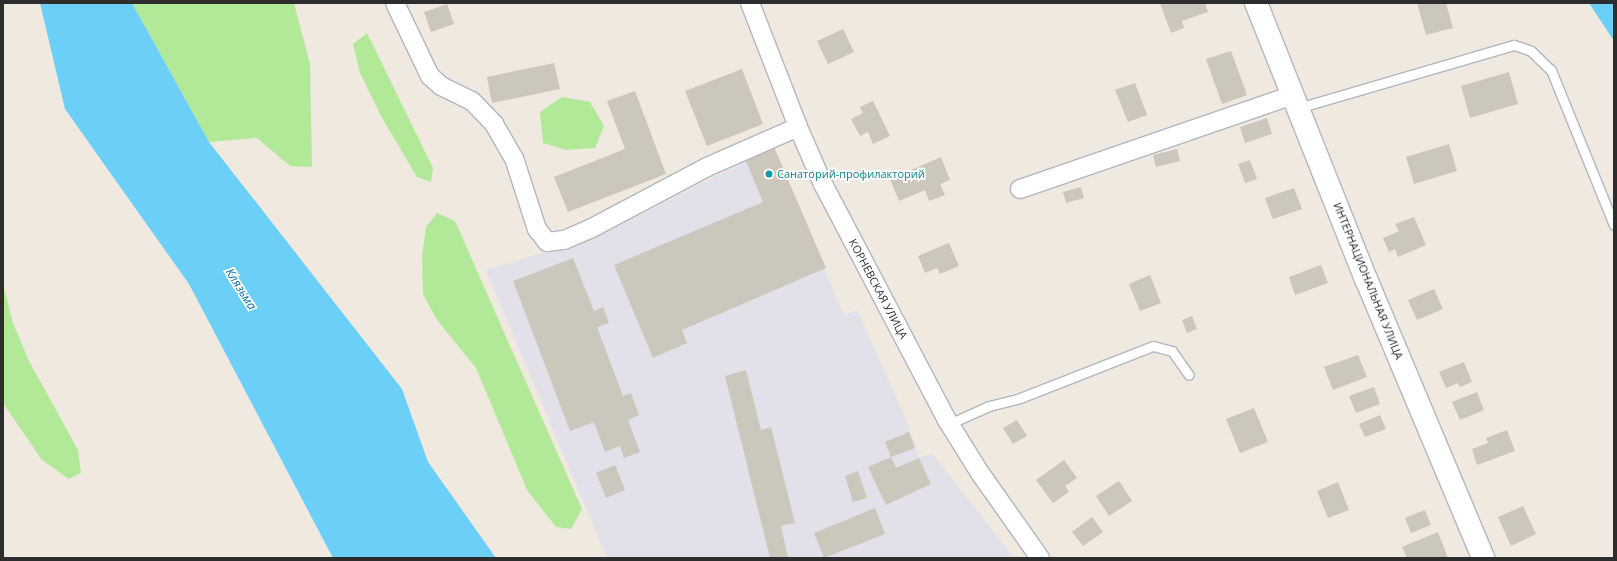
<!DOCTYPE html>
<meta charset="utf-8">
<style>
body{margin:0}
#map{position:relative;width:1617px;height:561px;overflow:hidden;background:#efe9df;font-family:"Open Sans",sans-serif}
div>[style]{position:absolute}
.industrial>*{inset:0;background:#e2e0e8}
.green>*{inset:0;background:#b2e999}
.water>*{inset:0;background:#6ccff7}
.building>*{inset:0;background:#cbc7bd}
.roads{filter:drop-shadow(1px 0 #b3b5c1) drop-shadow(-1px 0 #b3b5c1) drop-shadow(0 1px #b3b5c1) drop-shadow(0 -1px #b3b5c1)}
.service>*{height:9px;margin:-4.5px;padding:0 4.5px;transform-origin:4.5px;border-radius:4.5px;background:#fff}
.minor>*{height:18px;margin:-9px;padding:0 9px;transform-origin:9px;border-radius:9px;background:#fff}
.tertiary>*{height:22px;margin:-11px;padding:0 11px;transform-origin:11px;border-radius:11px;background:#fff}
.dots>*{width:11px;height:11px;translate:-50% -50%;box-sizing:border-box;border:2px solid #fff;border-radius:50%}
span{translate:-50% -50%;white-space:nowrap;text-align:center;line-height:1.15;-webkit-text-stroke:3.5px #fff;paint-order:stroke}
.culture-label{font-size:11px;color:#0d838f}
.left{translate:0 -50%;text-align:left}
.street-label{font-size:11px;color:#2d2d2d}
.water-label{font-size:12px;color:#046daa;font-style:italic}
.frame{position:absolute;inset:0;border:4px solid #2d2d2d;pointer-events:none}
</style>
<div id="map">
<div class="industrial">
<div style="clip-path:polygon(774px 147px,844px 316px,857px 310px,903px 412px,919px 457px,933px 454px,1014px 558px,607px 558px,486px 270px,546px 252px,628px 221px)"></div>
</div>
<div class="green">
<div style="clip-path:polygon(132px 3px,294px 3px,310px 64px,312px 167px,290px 166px,257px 138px,209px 142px)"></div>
<div style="clip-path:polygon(367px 33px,433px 168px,431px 182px,417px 177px,381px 116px,360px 73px,353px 44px)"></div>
<div style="clip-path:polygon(562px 97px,590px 102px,604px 126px,595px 148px,566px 150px,543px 143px,540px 112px)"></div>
<div style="clip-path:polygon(437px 213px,455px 221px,582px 509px,571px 529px,556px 527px,527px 490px,476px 368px,437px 320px,423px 294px,422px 256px,426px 227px)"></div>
<div style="clip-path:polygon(3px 284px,13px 323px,29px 361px,78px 450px,81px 473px,69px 479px,42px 460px,3px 403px)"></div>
</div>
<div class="water">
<div style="clip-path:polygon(40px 3px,132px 3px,209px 142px,402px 389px,428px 462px,496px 558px,333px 558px,189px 284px,65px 109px)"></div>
<div style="clip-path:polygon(1589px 3px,1614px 3px,1614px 39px,1612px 38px)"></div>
</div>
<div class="building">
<div style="clip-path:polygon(1160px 3px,1205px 3px,1208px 12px,1182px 21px,1184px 28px,1171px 33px)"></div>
<div style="clip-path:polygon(1417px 3px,1446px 3px,1453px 28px,1426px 35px)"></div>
<div style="clip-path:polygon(447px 4px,454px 24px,431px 32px,424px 12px)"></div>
<div style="clip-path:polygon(843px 29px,854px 52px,828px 64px,817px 41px)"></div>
<div style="clip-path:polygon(1231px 51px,1247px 95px,1222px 104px,1206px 59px)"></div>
<div style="clip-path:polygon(554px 63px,560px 89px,492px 103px,487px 77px)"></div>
<div style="clip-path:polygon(742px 69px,763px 124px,707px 146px,685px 91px)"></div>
<div style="clip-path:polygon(1509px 72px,1518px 104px,1470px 118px,1461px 86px)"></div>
<div style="clip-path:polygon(1135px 83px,1147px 115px,1128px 122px,1115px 90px)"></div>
<div style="clip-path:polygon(635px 91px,666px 174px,568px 212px,554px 177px,625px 149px,607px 101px)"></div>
<div style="clip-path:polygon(873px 101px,890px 136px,873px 144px,868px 132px,860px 136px,851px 119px,863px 113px,860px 107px)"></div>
<div style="clip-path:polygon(1267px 118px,1272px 134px,1245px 143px,1240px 127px)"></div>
<div style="clip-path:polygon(1449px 144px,1457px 171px,1414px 184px,1406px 157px)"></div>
<div style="clip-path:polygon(774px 147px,826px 268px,682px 330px,687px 343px,653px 358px,614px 265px,763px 202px,745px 159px)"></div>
<div style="clip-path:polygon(1177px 149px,1180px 161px,1156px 167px,1153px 155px)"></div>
<div style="clip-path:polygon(941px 157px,950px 180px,940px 184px,945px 195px,929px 201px,925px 190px,899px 201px,890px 179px)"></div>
<div style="clip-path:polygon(1250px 160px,1257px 179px,1245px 183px,1238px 164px)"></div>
<div style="clip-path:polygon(1081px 187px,1084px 198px,1066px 203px,1063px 192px)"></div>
<div style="clip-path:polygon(1294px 188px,1302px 209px,1273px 219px,1265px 198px)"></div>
<div style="clip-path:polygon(1414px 217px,1426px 245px,1398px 257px,1395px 249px,1389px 252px,1383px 238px,1399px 231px,1395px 224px)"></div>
<div style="clip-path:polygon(949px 243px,959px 266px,940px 274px,937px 268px,925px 273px,918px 256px)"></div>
<div style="clip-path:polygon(573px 258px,594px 311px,603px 307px,609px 323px,597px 327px,623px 396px,631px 393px,639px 415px,628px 420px,640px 452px,624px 458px,620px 446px,605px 452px,594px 422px,570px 431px,513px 281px)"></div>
<div style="clip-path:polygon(1321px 265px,1328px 283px,1295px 295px,1289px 277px)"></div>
<div style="clip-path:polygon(1150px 275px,1161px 303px,1140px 311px,1129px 284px)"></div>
<div style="clip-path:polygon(1434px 289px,1443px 309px,1417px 320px,1408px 300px)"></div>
<div style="clip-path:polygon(1192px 316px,1197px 329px,1187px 333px,1182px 320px)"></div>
<div style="clip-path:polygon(1358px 355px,1367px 377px,1333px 390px,1324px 367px)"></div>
<div style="clip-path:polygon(1464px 362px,1472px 382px,1460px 387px,1458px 383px,1446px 388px,1439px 372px)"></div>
<div style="clip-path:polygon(746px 370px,761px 430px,771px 427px,795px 523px,781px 526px,788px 558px,770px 558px,725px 376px)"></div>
<div style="clip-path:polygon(1374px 387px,1380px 404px,1356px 413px,1349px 396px)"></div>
<div style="clip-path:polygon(1477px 392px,1484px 410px,1460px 420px,1452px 402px)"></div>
<div style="clip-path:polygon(1254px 408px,1268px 442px,1240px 453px,1226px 419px)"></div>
<div style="clip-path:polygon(1380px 415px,1386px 429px,1365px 437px,1359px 424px)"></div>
<div style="clip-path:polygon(1017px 420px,1027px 436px,1013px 444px,1003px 428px)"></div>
<div style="clip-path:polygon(1507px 430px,1515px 451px,1477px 465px,1472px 449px,1488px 443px,1486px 438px)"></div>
<div style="clip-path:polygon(909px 432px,915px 448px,891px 457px,885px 442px)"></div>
<div style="clip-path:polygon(891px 457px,896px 468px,919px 458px,931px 484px,886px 505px,868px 467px)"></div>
<div style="clip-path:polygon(1064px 460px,1077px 478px,1065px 486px,1069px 492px,1053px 503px,1036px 480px)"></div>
<div style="clip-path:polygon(615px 465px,625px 490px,606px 498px,596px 473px)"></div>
<div style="clip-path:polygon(858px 471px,867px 498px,853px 502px,845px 476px)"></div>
<div style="clip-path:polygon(1119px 481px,1132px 501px,1109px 516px,1096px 496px)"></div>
<div style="clip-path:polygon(1338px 482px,1349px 510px,1328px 518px,1317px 491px)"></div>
<div style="clip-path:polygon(1523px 506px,1536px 534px,1511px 546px,1498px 517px)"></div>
<div style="clip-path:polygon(875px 508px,885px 534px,824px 558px,814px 533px)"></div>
<div style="clip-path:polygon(1425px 510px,1431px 525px,1411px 533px,1405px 518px)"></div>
<div style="clip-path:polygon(1092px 517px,1103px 532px,1083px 546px,1072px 532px)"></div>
<div style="clip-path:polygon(1438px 532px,1448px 558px,1407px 558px,1402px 547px)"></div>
</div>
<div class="roads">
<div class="service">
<div style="left:1298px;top:108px;width:225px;rotate:-16.3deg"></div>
<div style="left:1514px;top:45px;width:18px;rotate:19deg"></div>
<div style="left:1531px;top:51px;width:28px;rotate:44deg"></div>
<div style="left:1551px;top:70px;width:167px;rotate:67.9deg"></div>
<div style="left:949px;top:424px;width:44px;rotate:-24.2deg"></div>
<div style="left:989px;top:406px;width:32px;rotate:-14deg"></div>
<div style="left:1020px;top:398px;width:143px;rotate:-21.4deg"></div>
<div style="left:1153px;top:346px;width:20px;rotate:15deg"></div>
<div style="left:1172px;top:351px;width:29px;rotate:55deg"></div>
</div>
<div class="minor">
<div style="left:395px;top:3px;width:81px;rotate:64.4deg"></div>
<div style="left:430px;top:76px;width:15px;rotate:42deg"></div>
<div style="left:441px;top:86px;width:34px;rotate:26deg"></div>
<div style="left:472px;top:101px;width:32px;rotate:46deg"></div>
<div style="left:494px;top:124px;width:39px;rotate:60deg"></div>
<div style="left:514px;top:158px;width:75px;rotate:72.1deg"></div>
<div style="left:537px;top:229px;width:16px;rotate:52deg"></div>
<div style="left:547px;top:242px;width:17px;rotate:-7deg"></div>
<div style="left:564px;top:240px;width:28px;rotate:-23deg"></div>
<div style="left:590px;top:229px;width:132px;rotate:-27.9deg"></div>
<div style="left:707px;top:167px;width:99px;rotate:-23.7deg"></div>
<div style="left:750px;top:3px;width:133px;rotate:68.8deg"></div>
<div style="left:798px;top:127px;width:62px;rotate:66.3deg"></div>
<div style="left:823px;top:184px;width:267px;rotate:62.3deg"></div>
<div style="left:947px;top:420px;width:62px;rotate:58.1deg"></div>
<div style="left:980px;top:473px;width:104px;rotate:54.8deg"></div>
<div style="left:1020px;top:189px;width:289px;rotate:-19deg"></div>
</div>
<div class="tertiary">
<div style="left:1256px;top:3px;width:297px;rotate:68.3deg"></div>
<div style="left:1366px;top:279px;width:303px;rotate:67.2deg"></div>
</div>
</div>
<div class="dots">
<div style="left:769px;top:174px;background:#0f9aa8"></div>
</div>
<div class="culture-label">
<span class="left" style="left:777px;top:174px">Санаторий-профилакторий</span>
</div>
<div class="street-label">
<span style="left:1368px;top:281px;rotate:68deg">ИНТЕРНАЦИОНАЛЬНАЯ УЛИЦА</span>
<span style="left:878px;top:289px;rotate:62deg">КОРНЕВСКАЯ УЛИЦА</span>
</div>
<div class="water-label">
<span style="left:241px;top:289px;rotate:58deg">Клязьма</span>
</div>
<div class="frame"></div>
</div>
